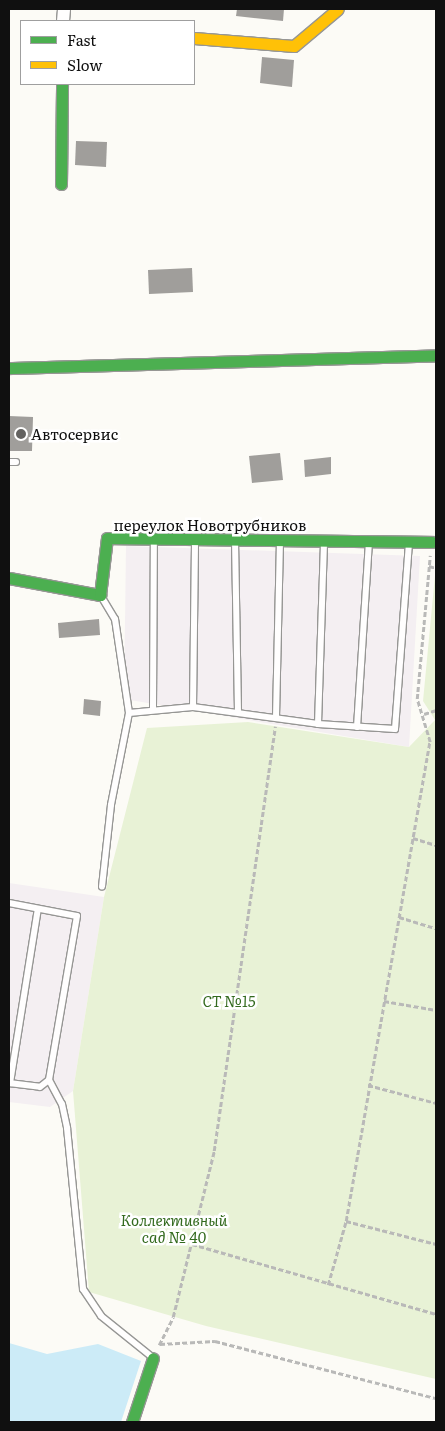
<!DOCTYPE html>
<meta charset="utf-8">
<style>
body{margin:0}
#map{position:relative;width:445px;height:1431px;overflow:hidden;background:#fcfbf6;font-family:Literata,serif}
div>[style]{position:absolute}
.industrial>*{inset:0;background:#f4eff2}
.green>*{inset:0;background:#e8f2d6}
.water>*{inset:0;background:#ccebf7}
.building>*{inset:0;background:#a09e9b}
.path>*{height:2.5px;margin-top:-1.25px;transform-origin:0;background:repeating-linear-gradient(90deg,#b9b9b8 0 5px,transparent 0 7.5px)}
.roads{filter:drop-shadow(1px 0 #969694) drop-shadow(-1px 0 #969694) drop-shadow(0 1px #969694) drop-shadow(0 -1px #969694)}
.lane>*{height:6px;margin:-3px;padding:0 3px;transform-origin:3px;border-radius:3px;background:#fffefe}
.street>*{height:12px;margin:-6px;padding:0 6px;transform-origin:6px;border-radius:6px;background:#fffefe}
.fast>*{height:11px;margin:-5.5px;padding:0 5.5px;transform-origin:5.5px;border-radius:5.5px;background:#4caf50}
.slow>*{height:11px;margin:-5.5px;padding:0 5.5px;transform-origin:5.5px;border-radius:5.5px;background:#ffc107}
.dots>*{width:14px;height:14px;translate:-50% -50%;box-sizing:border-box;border:2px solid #fff;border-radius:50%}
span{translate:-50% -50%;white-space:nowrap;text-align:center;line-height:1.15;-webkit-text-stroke:5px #fff;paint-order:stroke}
.poi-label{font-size:15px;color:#101010}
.left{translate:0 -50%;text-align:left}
.street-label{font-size:15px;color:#101010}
.park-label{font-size:15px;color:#336a1e;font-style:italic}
.frame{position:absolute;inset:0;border:10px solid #101010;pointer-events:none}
.legend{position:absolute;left:20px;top:20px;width:175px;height:65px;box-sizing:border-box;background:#fff;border:1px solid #9f9f9f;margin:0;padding:6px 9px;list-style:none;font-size:15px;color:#101010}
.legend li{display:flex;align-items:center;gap:10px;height:25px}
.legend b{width:25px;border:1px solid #9f9f9f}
</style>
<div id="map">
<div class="industrial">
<div style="clip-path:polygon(126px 546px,420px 556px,409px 747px,124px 699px)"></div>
<div style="clip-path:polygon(9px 883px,104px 897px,73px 1091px,50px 1107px,9px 1102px)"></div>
</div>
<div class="green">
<div style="clip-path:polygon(436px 565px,436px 1379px,206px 1326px,89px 1292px,73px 1091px,104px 897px,147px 728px,248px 722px,409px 747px,435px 720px,423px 701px)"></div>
</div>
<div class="water">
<div style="clip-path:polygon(9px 1343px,47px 1354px,98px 1344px,141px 1361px,121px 1422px,9px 1422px)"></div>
</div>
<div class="building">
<div style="clip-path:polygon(237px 9px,284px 9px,283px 21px,236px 16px)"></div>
<div style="clip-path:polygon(262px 57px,294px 60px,292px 87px,260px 83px)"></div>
<div style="clip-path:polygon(76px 141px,107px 142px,106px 167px,75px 165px)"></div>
<div style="clip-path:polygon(192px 268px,193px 292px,149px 294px,148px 270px)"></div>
<div style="clip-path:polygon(9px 416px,33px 417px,32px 451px,9px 451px)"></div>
<div style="clip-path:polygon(280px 453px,283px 480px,252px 483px,249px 456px)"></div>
<div style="clip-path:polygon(331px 457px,331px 474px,305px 477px,304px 460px)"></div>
<div style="clip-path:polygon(99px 619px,100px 635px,59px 638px,58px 623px)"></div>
<div style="clip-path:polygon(84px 699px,101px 701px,100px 716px,83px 714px)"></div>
</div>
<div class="path">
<div style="left:429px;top:566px;width:7px;rotate:16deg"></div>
<div style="left:424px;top:714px;width:13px;rotate:-18deg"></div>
<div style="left:413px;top:838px;width:24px;rotate:17deg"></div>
<div style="left:399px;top:917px;width:39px;rotate:17deg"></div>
<div style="left:384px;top:1001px;width:53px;rotate:9.8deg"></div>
<div style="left:368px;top:1085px;width:70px;rotate:14.8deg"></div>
<div style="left:346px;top:1221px;width:93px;rotate:14.3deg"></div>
<div style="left:192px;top:1244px;width:254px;rotate:16deg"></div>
<div style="left:328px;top:1285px;width:66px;rotate:-74.3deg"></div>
<div style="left:346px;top:1221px;width:486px;rotate:-80.1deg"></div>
<div style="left:430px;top:742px;width:45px;rotate:-106.8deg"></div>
<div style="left:417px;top:699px;width:144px;rotate:-84.8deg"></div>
<div style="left:160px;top:1344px;width:55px;rotate:-3.1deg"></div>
<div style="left:215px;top:1341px;width:228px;rotate:14.5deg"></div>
<div style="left:159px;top:1345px;width:31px;rotate:-63deg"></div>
<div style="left:173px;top:1317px;width:171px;rotate:-76.1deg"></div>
<div style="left:214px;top:1151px;width:429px;rotate:-81.8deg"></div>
</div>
<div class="roads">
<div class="lane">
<div style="left:9px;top:462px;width:7px"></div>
<div style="left:235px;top:540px;width:171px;rotate:89deg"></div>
<div style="left:101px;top:596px;width:27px;rotate:59deg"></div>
<div style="left:115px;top:619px;width:95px;rotate:81.5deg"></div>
<div style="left:129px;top:713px;width:94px;rotate:101.1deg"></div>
<div style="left:111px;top:805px;width:82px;rotate:96.3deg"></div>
<div style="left:193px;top:707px;width:166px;rotate:-89.3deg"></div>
<div style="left:153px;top:708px;width:168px;rotate:-89.7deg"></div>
<div style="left:129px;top:713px;width:64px;rotate:-5.4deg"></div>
<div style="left:193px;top:707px;width:126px;rotate:7.7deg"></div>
<div style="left:318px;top:724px;width:77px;rotate:3.7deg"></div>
<div style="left:395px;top:729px;width:187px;rotate:-85.7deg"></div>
<div style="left:276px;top:717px;width:176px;rotate:-88.7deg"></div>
<div style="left:318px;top:724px;width:183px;rotate:-88.1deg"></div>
<div style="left:357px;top:727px;width:184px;rotate:-86.3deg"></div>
<div style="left:9px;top:903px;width:69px;rotate:10.8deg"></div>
<div style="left:77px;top:916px;width:166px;rotate:99.7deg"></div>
<div style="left:49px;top:1080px;width:27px;rotate:62deg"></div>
<div style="left:62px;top:1104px;width:25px;rotate:78deg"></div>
<div style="left:67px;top:1128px;width:162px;rotate:84.3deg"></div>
<div style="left:83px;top:1289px;width:32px;rotate:56deg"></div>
<div style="left:101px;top:1316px;width:65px;rotate:38.8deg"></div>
<div style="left:9px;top:1083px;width:31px;rotate:7deg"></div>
<div style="left:40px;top:1087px;width:11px;rotate:-38deg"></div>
<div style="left:10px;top:1083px;width:176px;rotate:-80.9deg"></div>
</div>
<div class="street">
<div style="left:63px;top:21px;width:12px;rotate:-85deg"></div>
</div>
<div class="fast">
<div style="left:61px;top:184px;width:100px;rotate:-89.4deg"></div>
<div style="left:9px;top:368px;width:427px;rotate:-1.7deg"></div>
<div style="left:9px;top:578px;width:93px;rotate:10.6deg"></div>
<div style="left:100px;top:595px;width:57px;rotate:-83deg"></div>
<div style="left:107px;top:538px;width:325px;rotate:0.7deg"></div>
<div style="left:132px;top:1422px;width:67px;rotate:-71.8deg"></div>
</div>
<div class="slow">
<div style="left:194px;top:38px;width:100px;rotate:4.6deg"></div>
<div style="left:294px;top:46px;width:57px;rotate:-40.1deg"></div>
</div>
</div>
<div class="dots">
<div style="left:21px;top:434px;background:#636260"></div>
</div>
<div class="poi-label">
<span class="left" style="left:31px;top:434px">Автосервис</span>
</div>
<div class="street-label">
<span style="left:210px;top:525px">переулок Новотрубников</span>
</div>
<div class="park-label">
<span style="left:229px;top:1001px">СТ №15</span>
<span style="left:174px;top:1228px">Коллективный<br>сад № 40</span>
</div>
<div class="frame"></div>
<ul class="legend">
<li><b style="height:6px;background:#4caf50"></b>Fast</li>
<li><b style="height:6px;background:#ffc107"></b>Slow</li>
</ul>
</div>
